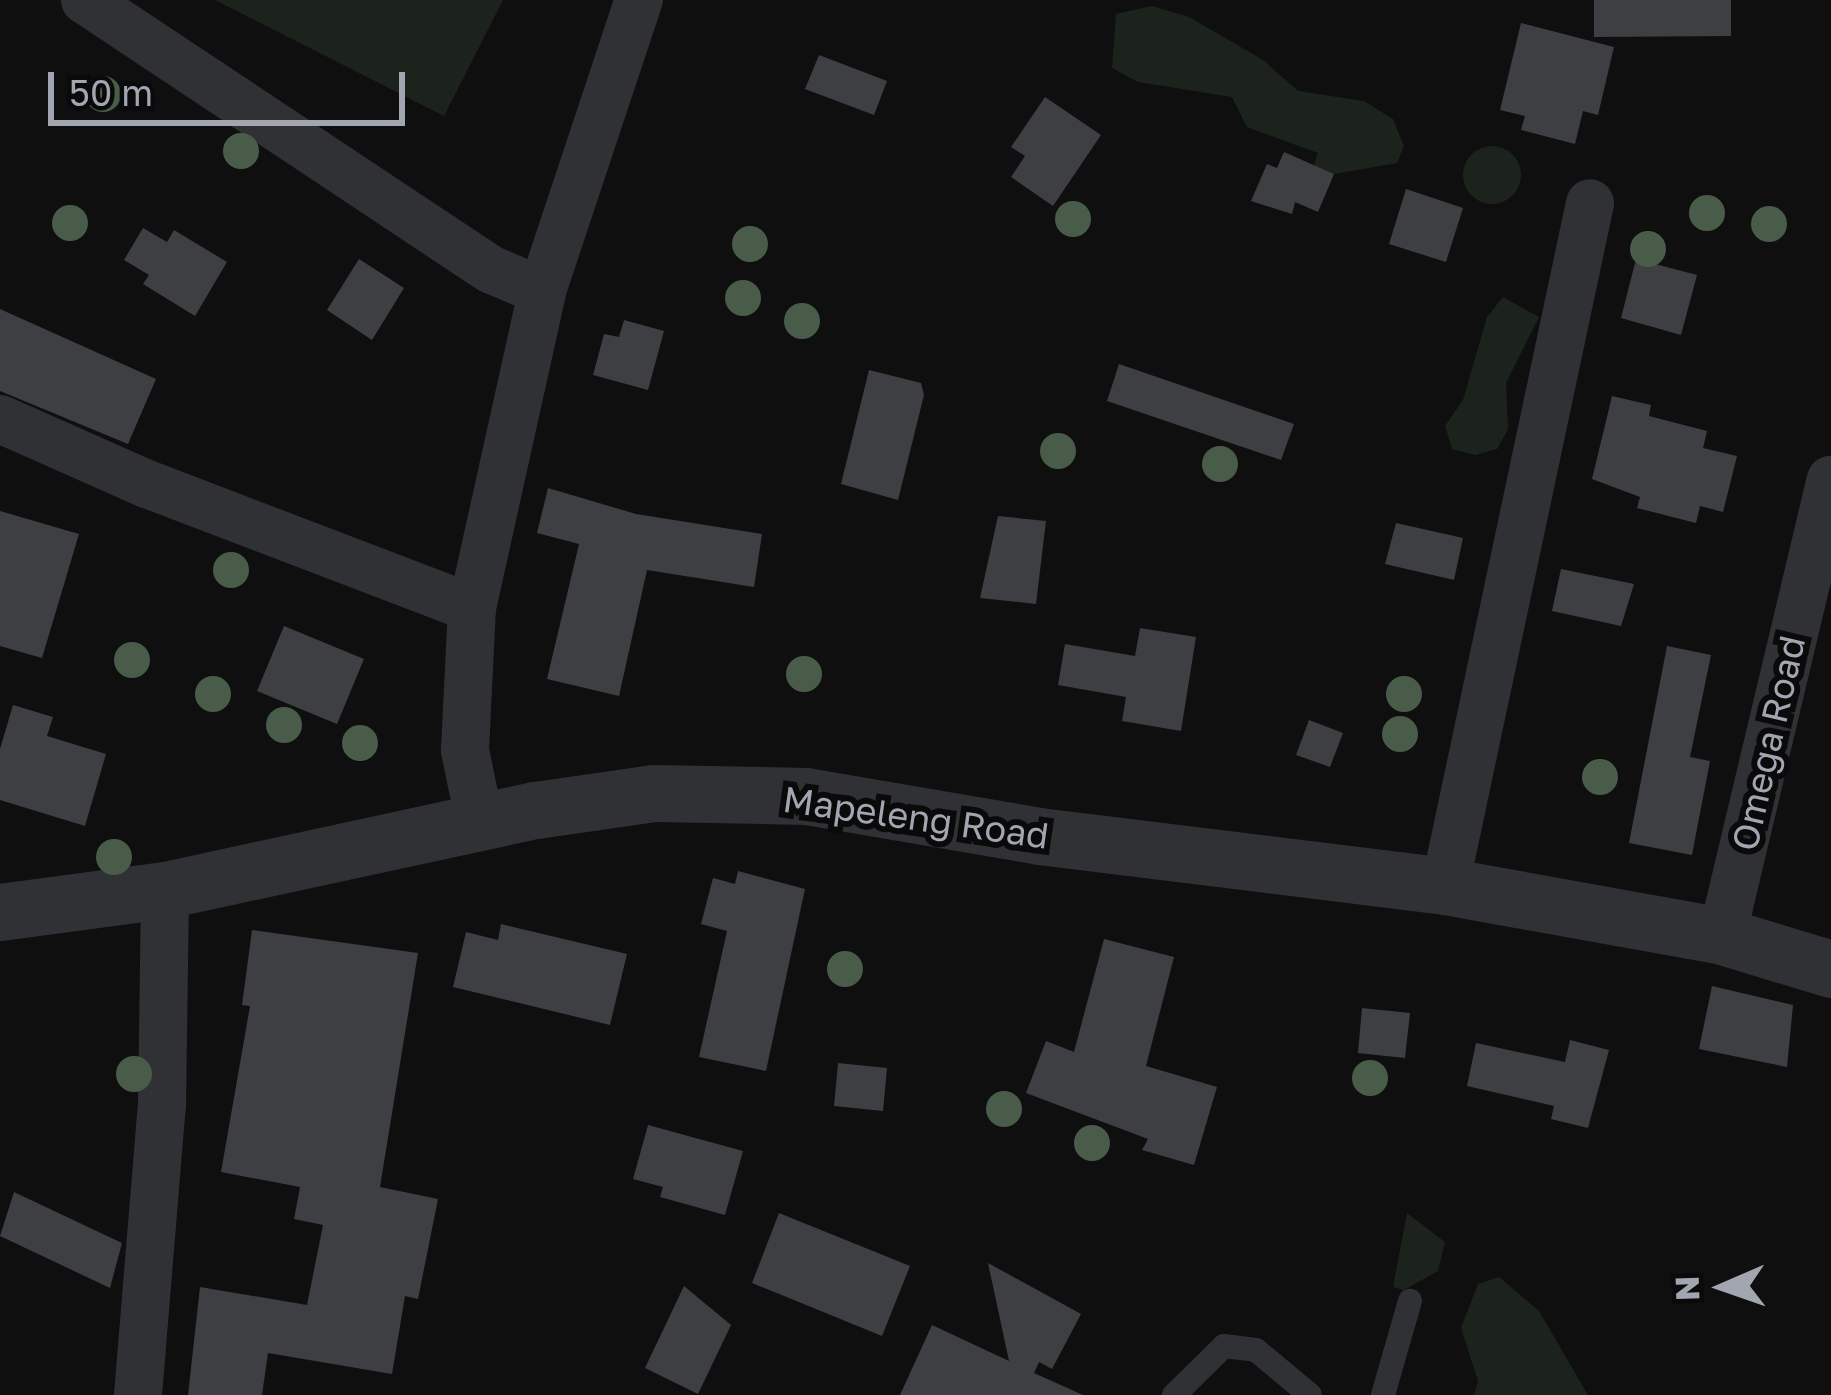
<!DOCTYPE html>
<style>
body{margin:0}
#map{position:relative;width:1831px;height:1395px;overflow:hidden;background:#0f0f10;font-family:"Golos Text",sans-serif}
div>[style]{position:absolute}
.green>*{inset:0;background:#1c231d}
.round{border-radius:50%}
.building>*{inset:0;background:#3e3f43}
.service>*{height:24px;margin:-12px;padding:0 12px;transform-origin:12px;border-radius:12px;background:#303135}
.minor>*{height:48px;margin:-24px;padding:0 24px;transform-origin:24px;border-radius:24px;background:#303135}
.tertiary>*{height:57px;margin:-28.5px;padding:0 28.5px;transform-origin:28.5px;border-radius:28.5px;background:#303135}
.trees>*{width:36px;height:36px;margin:-18px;border-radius:50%;background:#495c4a}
span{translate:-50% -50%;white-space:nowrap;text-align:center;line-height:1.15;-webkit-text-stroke:12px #0a0a0b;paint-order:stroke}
.street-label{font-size:36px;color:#a1a6b1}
.north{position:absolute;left:1663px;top:1227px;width:120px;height:120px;-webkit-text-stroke:9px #0a0a0b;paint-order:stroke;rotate:268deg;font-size:33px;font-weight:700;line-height:48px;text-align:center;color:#a1a6b1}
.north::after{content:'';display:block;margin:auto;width:42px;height:54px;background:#a1a6b1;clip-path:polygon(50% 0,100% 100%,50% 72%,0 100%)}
.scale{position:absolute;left:48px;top:72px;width:357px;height:54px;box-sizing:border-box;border:6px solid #a1a6b1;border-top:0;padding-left:15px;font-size:36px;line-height:42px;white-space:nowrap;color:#a1a6b1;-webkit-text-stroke:9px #0a0a0b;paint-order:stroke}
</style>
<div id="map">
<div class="green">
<div style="clip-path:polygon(215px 0,503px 0,444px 116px)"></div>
<div style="clip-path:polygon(1152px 6px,1189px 17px,1263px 60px,1298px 91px,1364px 101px,1393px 119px,1404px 146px,1397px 163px,1334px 174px,1314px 165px,1318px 153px,1247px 127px,1232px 97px,1138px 82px,1112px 68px,1116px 14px)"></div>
<div class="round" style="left:1463px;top:146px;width:58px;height:58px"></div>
<div style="clip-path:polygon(1503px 297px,1539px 317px,1506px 383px,1508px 429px,1497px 449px,1475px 455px,1452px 449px,1445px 426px,1463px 400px,1487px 317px)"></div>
<div style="clip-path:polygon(1407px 1213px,1445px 1242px,1438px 1271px,1404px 1290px,1393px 1287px)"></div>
<div style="clip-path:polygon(1499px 1277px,1539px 1311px,1588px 1395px,1474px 1395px,1478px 1381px,1461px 1328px,1478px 1284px)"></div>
</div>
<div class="building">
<div style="clip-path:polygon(1594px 0,1731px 0,1731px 36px,1594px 37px)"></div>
<div style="clip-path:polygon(1521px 23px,1614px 47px,1598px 115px,1583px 111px,1575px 144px,1521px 130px,1525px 116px,1500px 110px)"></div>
<div style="clip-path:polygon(819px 55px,887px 81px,874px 115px,805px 89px)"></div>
<div style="clip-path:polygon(1045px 97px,1101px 135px,1053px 206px,1011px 177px,1025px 156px,1011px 147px)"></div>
<div style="clip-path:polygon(1284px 152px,1334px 174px,1318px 212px,1295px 202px,1292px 214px,1251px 201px,1267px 164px,1277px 168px)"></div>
<div style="clip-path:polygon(1406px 189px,1463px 208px,1446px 262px,1389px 244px)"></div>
<div style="clip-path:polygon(143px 228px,167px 242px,174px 230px,227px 262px,195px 316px,143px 284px,149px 275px,124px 260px)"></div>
<div style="clip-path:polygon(359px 259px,404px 288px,372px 340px,327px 310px)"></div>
<div style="clip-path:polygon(1636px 259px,1697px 275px,1681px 335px,1621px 318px)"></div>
<div style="clip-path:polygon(0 309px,156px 379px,128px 444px,0 391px)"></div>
<div style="clip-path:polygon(624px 320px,664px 331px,648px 390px,593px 375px,604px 334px,619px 337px)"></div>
<div style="clip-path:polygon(1119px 364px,1294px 424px,1281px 460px,1107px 401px)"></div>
<div style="clip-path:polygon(869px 370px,921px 383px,924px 395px,898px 500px,841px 484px)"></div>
<div style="clip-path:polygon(1612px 396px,1651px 405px,1649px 416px,1707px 431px,1703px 448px,1737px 456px,1723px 512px,1700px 506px,1696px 523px,1637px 508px,1640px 497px,1592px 479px)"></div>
<div style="clip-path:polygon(548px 488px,636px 514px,762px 534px,754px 587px,647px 570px,619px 696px,547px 679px,579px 544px,537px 533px)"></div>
<div style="clip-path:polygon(0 511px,79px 534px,42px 658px,0 646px)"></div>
<div style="clip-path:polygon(998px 516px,1046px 521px,1036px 604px,980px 598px)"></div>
<div style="clip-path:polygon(1396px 523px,1463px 538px,1454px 580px,1385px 564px)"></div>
<div style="clip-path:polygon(1561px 569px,1634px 584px,1621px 626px,1552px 611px)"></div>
<div style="clip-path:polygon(284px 626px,364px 659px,337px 724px,257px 691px)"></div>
<div style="clip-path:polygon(1140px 628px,1196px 637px,1181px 731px,1122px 721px,1126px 697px,1058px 685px,1065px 644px,1135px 656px)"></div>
<div style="clip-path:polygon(1667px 646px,1711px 655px,1690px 757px,1710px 761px,1692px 855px,1629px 843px)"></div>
<div style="clip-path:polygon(13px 705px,53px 717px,47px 736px,106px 754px,85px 826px,0 800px,0 749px)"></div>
<div style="clip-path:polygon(1309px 720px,1343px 733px,1330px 767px,1296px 755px)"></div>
<div style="clip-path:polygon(738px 871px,805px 889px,766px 1071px,699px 1057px,727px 931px,701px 924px,713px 878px,735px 884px)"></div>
<div style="clip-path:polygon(501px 924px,627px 954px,610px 1025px,453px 987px,466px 932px,498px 940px)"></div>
<div style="clip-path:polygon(252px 930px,418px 953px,380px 1187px,438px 1199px,418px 1299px,405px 1296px,392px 1374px,268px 1353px,262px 1395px,188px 1395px,200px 1287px,307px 1305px,323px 1225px,294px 1219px,300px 1187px,221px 1172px,250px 1006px,242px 1005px)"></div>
<div style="clip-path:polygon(1104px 939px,1174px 957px,1146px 1066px,1217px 1087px,1194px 1165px,1142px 1150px,1148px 1139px,1026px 1093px,1046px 1041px,1074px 1052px)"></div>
<div style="clip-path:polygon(1712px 986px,1793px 1005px,1787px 1067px,1699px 1049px)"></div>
<div style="clip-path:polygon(1362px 1008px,1410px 1013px,1405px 1058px,1358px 1053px)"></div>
<div style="clip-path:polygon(1570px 1040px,1609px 1050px,1588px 1128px,1551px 1119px,1554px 1106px,1467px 1086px,1476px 1043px,1565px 1062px)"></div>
<div style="clip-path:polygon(838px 1063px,887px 1068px,883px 1111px,834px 1106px)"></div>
<div style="clip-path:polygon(648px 1125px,743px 1151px,725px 1215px,660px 1197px,663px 1187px,633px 1179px)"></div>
<div style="clip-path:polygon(14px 1192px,122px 1243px,110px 1288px,0 1236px)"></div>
<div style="clip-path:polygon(779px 1213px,910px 1266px,882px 1336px,752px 1283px)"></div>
<div style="clip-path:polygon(988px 1263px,1081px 1314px,1052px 1369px,1039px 1362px,1034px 1373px,1083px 1395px,900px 1395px,932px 1325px,1009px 1361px)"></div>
<div style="clip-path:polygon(684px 1286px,731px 1325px,698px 1394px,645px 1368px)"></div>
</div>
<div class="service">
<div style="left:1174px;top:1395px;width:70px;rotate:-44.4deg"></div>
<div style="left:1224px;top:1346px;width:32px;rotate:7deg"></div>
<div style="left:1256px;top:1350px;width:70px;rotate:39.8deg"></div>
<div style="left:1383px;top:1395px;width:98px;rotate:-74deg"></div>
</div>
<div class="minor">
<div style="left:85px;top:0;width:488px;rotate:33.6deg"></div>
<div style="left:492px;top:270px;width:54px;rotate:22.8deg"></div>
<div style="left:0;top:419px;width:161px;rotate:23.9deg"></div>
<div style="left:147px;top:484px;width:348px;rotate:20.9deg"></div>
<div style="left:480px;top:824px;width:76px;rotate:-101.5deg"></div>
<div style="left:465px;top:750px;width:142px;rotate:-87.2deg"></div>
<div style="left:472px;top:608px;width:325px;rotate:-77.5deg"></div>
<div style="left:542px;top:291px;width:307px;rotate:-71.6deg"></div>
<div style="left:1445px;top:886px;width:698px;rotate:-78.01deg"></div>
<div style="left:1722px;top:936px;width:469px;rotate:-76.6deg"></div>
<div style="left:138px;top:1395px;width:290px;rotate:-85.3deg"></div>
<div style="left:162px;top:1106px;width:216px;rotate:-89.2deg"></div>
</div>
<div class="tertiary">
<div style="left:0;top:912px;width:166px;rotate:-7.6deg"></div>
<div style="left:165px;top:890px;width:380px;rotate:-12.2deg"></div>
<div style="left:536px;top:810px;width:119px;rotate:-8.2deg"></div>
<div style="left:654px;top:793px;width:152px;rotate:1.1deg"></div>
<div style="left:806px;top:796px;width:236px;rotate:9.7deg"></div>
<div style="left:1039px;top:836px;width:409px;rotate:7deg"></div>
<div style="left:1445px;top:886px;width:281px;rotate:10.2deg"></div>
<div style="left:1722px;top:936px;width:114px;rotate:16.8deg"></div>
</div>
<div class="trees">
<div style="left:103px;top:94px"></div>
<div style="left:241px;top:151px"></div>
<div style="left:1707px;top:213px"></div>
<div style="left:1073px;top:219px"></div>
<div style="left:70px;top:223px"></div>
<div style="left:1769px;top:224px"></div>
<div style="left:750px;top:244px"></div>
<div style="left:1648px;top:249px"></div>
<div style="left:743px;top:298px"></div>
<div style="left:802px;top:321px"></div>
<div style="left:1058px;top:451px"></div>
<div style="left:1220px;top:464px"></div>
<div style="left:231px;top:570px"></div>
<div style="left:132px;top:660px"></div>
<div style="left:804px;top:674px"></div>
<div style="left:213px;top:694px"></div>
<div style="left:1404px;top:694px"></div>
<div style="left:284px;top:725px"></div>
<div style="left:1400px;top:734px"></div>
<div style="left:360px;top:743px"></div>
<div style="left:1600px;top:777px"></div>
<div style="left:114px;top:857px"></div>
<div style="left:845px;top:969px"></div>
<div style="left:134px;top:1074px"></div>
<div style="left:1370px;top:1078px"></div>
<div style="left:1004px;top:1109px"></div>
<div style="left:1092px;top:1143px"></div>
</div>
<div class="street-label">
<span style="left:1768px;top:743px;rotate:-77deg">Omega Road</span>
<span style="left:916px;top:817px;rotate:8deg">Mapeleng Road</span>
</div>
<div class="north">N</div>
<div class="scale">50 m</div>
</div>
